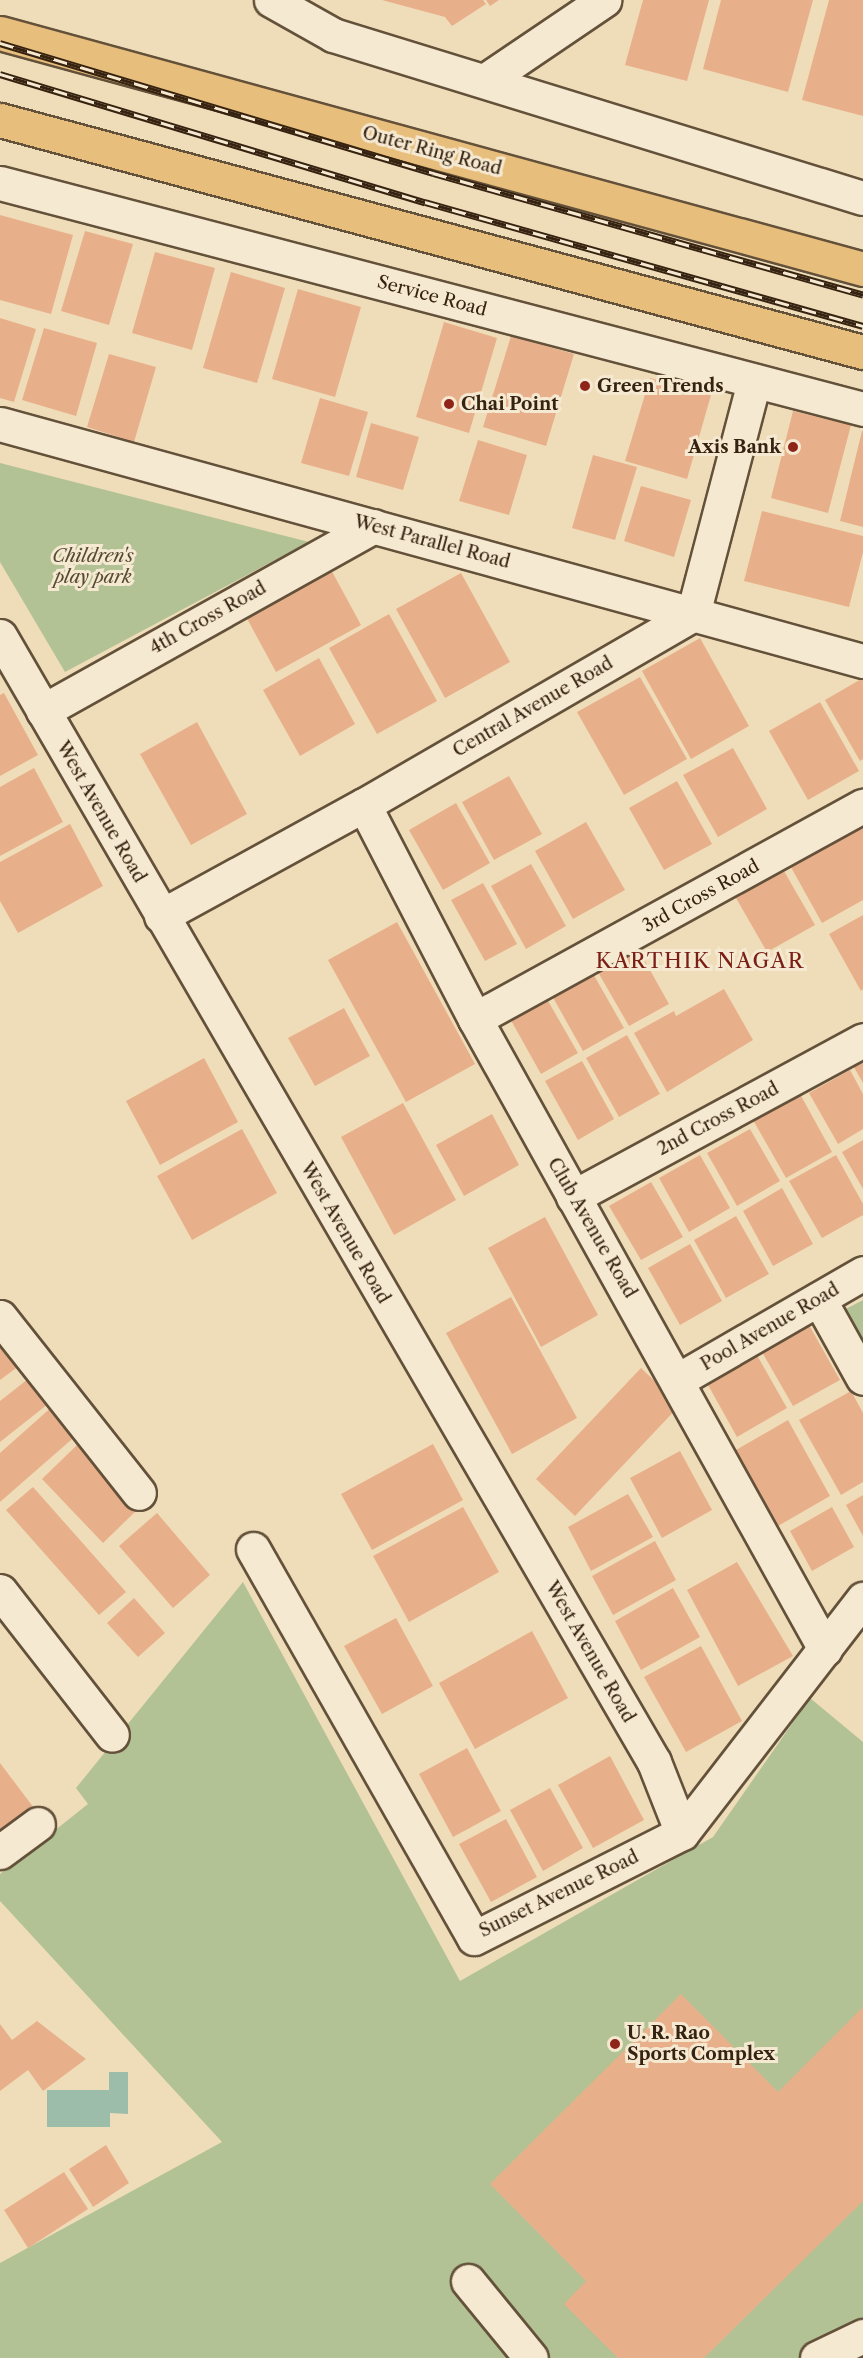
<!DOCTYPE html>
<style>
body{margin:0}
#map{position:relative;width:863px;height:2358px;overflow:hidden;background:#efddb9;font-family:"Libre Caslon Text",serif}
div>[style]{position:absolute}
.green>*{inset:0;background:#b2c294}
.water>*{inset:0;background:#9bbda9}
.building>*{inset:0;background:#e8b08a}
.roads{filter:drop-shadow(2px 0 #64513a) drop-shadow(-2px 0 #64513a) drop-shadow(0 2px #64513a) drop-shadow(0 -2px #64513a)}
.minor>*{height:33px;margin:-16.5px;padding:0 16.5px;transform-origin:16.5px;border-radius:16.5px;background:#f5e9d2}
.highway>*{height:33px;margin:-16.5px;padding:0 16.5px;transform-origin:16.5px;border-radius:16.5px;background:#e8be7c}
.rail>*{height:7px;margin-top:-3.5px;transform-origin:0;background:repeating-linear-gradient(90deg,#f5e9d2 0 14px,#362210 0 28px);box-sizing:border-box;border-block:2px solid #362210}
.dots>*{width:16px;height:16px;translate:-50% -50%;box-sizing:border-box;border:3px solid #f5e9d2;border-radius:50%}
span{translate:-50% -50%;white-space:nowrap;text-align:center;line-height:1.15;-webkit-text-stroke:6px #f5e9d2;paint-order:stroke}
.street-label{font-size:18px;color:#362210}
.poi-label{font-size:18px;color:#362210;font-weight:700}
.left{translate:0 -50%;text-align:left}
.right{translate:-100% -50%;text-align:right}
.park-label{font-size:18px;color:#554a31;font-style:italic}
.quarter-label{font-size:21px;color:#7a1f14;letter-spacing:1.5px}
</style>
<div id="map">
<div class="green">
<div style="clip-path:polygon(0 463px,309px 542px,65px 672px,0 562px)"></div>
<div style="clip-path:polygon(863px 1300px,863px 1354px,840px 1312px)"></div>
<div style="clip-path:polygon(243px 1582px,460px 1981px,713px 1837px,810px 1698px,863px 1742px,863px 2358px,0 2358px,0 2263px,222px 2142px,0 1901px,0 1874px,88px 1804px,76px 1788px)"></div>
</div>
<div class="water">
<div style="clip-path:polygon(109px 2072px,128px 2072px,128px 2114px,110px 2113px,110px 2127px,47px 2127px,47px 2090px,109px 2090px)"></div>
</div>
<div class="building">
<div style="clip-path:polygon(382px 0,483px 0,486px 4px,452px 26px,445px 17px)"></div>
<div style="clip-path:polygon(486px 0,499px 0,490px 6px)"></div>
<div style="clip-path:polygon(643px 0,709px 0,687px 81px,625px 65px)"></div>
<div style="clip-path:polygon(721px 0,813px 0,788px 92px,703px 69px)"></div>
<div style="clip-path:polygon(829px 0,863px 0,863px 116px,802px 100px)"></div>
<div style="clip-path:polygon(0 215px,73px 235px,51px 314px,0 300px)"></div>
<div style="clip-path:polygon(85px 231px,133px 244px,109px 325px,61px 311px)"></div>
<div style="clip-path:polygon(155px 252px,215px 268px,192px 350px,132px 333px)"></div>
<div style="clip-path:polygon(231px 272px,285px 288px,257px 383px,203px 368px)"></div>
<div style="clip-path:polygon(298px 289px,361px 307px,335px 397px,272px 379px)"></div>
<div style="clip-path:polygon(0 318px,36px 329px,14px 402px,0 398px)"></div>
<div style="clip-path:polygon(444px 322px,497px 338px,469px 433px,416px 417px)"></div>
<div style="clip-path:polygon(44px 328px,97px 343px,76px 416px,22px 400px)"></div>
<div style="clip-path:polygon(511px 336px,574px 354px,546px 446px,483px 427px)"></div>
<div style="clip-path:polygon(109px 354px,156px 367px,134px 442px,87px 427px)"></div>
<div style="clip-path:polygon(650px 378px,711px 395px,687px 479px,625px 461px)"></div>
<div style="clip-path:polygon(320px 398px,368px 412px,349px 476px,301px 463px)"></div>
<div style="clip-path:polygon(793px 411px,851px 425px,828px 513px,771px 498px)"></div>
<div style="clip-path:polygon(371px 423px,419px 437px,403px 490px,356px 477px)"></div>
<div style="clip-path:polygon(862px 431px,863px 431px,863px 527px,840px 521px)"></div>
<div style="clip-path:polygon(478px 440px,527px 455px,509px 515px,459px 501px)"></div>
<div style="clip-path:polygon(593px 455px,637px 467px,615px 540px,572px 528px)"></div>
<div style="clip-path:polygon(641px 486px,691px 500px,674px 557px,624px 541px)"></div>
<div style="clip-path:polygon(762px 511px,863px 536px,863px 552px,849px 607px,744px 581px)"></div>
<div style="clip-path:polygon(329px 566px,361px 625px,276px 672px,244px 613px)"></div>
<div style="clip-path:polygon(461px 573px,510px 662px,445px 698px,396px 609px)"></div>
<div style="clip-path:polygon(389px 614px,437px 701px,377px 734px,329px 648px)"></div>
<div style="clip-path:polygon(700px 638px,749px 726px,691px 759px,642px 671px)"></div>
<div style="clip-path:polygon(319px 658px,355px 724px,300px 756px,263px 690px)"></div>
<div style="clip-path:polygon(640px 677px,687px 759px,624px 795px,577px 712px)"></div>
<div style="clip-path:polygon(863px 678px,863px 759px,860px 761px,825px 700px)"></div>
<div style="clip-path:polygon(4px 693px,38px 755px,0 776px,0 695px)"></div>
<div style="clip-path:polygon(820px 702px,859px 771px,808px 800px,769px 731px)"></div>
<div style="clip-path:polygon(197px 722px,247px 814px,191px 845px,140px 754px)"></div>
<div style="clip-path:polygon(733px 748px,767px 809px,718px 837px,683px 775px)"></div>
<div style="clip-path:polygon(34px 768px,63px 822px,0 856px,0 787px)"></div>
<div style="clip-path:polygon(509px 776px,542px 834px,494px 860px,462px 802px)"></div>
<div style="clip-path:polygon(677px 781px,712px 844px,664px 870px,629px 808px)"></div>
<div style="clip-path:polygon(456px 803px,490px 863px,443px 890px,409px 830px)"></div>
<div style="clip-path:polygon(863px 817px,863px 900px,822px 923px,787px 860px)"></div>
<div style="clip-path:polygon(586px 822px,625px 890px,573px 919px,535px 851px)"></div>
<div style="clip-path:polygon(70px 824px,103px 886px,18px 933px,0 901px,0 862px)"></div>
<div style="clip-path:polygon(531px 864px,566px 926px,526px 949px,491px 886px)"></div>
<div style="clip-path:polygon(784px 871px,815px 925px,767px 952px,736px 898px)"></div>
<div style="clip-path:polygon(483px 883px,517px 944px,485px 961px,451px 900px)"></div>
<div style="clip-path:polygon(863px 915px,863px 989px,861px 991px,829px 934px)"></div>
<div style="clip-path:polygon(397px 922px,475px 1064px,406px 1102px,328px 960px)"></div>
<div style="clip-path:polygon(636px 945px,669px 1004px,629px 1026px,595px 967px)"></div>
<div style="clip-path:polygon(591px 970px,624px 1028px,583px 1051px,551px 994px)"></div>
<div style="clip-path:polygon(724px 989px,753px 1040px,667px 1092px,634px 1033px,674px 1011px,676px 1016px)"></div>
<div style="clip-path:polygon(544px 994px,578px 1053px,541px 1074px,508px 1015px)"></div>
<div style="clip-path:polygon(344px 1008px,370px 1056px,315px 1086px,288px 1038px)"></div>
<div style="clip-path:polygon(627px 1035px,660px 1094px,619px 1117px,586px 1058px)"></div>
<div style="clip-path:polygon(863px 1055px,863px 1083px,851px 1062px)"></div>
<div style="clip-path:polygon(204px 1058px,238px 1122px,160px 1165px,126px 1101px)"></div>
<div style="clip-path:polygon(582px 1061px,614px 1119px,578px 1140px,545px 1081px)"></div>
<div style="clip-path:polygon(850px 1070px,863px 1094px,863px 1129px,838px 1144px,809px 1093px)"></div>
<div style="clip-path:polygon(800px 1094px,832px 1152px,786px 1178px,753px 1120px)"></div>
<div style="clip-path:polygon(403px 1103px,456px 1200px,394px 1235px,341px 1137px)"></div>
<div style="clip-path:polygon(492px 1114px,519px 1165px,464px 1196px,436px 1145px)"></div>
<div style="clip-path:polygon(242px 1129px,277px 1193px,192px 1240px,157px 1176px)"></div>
<div style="clip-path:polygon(750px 1129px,780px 1181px,737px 1206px,707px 1153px)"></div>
<div style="clip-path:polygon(863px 1140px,863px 1189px,842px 1152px)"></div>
<div style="clip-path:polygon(700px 1155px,730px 1208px,689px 1232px,659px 1178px)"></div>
<div style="clip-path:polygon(836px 1155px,863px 1204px,863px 1215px,822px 1238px,789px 1181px)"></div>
<div style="clip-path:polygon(651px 1182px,683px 1237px,641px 1260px,609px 1206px)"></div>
<div style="clip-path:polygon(782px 1188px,813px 1244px,773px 1266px,743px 1211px)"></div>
<div style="clip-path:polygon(736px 1216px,769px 1274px,726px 1298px,694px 1240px)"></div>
<div style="clip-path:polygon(545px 1217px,598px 1315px,541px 1347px,488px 1248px)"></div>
<div style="clip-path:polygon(690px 1244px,722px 1301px,680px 1325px,648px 1268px)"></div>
<div style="clip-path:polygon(511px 1297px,577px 1418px,512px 1454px,446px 1333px)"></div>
<div style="clip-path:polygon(805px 1318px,840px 1380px,793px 1406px,758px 1345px)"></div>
<div style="clip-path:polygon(0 1333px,23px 1363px,0 1380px)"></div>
<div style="clip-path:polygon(753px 1348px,787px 1408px,737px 1437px,703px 1376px)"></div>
<div style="clip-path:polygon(641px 1368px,680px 1405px,575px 1516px,536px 1479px)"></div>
<div style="clip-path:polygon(28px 1379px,48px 1404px,0 1442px,0 1401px)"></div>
<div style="clip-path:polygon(851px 1391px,863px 1413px,863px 1482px,841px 1495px,799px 1420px)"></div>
<div style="clip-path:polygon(54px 1405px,79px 1433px,0 1502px,0 1453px)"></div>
<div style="clip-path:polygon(788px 1420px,830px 1496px,778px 1526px,736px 1450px)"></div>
<div style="clip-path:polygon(433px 1444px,463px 1500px,372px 1550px,341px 1494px)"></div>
<div style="clip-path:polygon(77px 1445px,138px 1509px,103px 1543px,42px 1479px)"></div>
<div style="clip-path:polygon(680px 1451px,712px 1510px,662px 1538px,630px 1478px)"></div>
<div style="clip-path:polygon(33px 1487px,126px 1592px,99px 1615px,6px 1510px)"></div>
<div style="clip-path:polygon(628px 1494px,653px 1537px,591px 1571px,568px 1527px)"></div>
<div style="clip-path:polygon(863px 1495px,863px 1536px,846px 1505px)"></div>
<div style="clip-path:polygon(463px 1507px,499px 1572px,409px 1622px,373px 1556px)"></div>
<div style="clip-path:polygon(832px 1507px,854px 1547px,812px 1571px,790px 1531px)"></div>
<div style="clip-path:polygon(157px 1513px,210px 1575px,173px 1608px,119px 1546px)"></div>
<div style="clip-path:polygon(655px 1541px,676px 1580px,613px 1615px,592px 1576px)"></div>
<div style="clip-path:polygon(737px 1562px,793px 1656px,738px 1686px,687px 1590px)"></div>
<div style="clip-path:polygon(673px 1588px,700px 1637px,641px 1670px,615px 1621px)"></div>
<div style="clip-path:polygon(134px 1598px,165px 1633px,138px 1657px,107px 1623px)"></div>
<div style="clip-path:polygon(396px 1618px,433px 1686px,382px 1714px,344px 1646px)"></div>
<div style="clip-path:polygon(532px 1631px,568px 1698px,475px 1749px,439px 1683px)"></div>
<div style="clip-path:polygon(701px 1646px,742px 1721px,686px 1752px,644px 1677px)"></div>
<div style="clip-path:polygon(467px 1748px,501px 1811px,453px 1837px,419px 1774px)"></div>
<div style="clip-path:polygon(610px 1756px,644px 1820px,593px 1848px,558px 1785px)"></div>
<div style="clip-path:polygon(0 1763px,34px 1808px,0 1834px)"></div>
<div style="clip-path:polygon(550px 1788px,583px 1848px,543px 1871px,510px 1810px)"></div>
<div style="clip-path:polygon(506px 1819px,537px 1877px,491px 1902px,459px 1844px)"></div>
<div style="clip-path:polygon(681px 1994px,778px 2092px,863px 2007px,863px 2201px,704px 2358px,618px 2358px,564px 2304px,586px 2281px,490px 2184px)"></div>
<div style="clip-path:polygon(37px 2021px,86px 2059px,43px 2091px,28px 2070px,0 2091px,0 2024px,12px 2040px)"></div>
<div style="clip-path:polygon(106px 2145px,129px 2183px,93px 2207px,69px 2169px)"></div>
<div style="clip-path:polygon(64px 2172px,88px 2209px,28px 2248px,4px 2210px)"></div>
</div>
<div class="roads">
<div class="minor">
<div style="left:271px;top:0;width:71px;rotate:29.4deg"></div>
<div style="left:333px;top:35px;width:554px;rotate:17.1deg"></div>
<div style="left:486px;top:80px;width:143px;rotate:-34.1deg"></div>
<div style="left:0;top:183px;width:892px;rotate:14.67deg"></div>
<div style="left:0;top:424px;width:895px;rotate:15.36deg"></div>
<div style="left:0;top:636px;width:1302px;rotate:59.85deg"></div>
<div style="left:654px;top:1762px;width:76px;rotate:68.5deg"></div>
<div style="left:43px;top:711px;width:379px;rotate:-29.2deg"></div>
<div style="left:364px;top:805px;width:241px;rotate:62.6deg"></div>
<div style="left:475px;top:1019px;width:721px;rotate:60.95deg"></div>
<div style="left:161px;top:916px;width:231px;rotate:-28.7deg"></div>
<div style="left:364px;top:805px;width:380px;rotate:-30.1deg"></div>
<div style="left:693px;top:614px;width:241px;rotate:-75.3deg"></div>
<div style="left:475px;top:1019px;width:443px;rotate:-28.8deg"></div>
<div style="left:573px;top:1197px;width:330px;rotate:-28.4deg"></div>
<div style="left:819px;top:1299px;width:90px;rotate:60.9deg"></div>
<div style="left:0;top:1317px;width:224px;rotate:51.7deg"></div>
<div style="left:678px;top:1380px;width:214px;rotate:-30deg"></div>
<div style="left:253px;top:1549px;width:447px;rotate:60.4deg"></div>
<div style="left:474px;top:1938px;width:233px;rotate:-26.8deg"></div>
<div style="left:682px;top:1833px;width:296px;rotate:-52.3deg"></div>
<div style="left:0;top:1591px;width:182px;rotate:52.1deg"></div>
<div style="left:0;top:1852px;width:47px;rotate:-36.4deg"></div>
<div style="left:468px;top:2281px;width:99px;rotate:50.7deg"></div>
<div style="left:817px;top:2358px;width:51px;rotate:-25.6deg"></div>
</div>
<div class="highway">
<div style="left:0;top:33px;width:895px;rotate:15.29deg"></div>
<div style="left:0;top:120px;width:894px;rotate:15.05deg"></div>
</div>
</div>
<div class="rail">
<div style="left:0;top:43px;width:452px;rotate:16.7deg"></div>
<div style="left:433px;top:173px;width:447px;rotate:15.8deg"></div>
<div style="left:0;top:74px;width:444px;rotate:16.8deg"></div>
<div style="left:425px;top:202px;width:455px;rotate:15.8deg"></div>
</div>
<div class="dots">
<div style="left:585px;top:386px;background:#8f2418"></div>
<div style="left:449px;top:404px;background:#8f2418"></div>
<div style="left:793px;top:447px;background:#8f2418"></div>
<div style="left:615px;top:2044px;background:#8f2418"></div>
</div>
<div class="street-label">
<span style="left:432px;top:151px;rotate:15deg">Outer Ring Road</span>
<span style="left:432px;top:296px;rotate:15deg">Service Road</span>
<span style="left:432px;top:542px;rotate:15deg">West Parallel Road</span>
<span style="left:208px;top:618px;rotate:-29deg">4th Cross Road</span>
<span style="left:533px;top:707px;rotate:-30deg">Central Avenue Road</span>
<span style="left:101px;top:812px;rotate:60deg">West Avenue Road</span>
<span style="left:701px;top:896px;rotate:-29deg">3rd Cross Road</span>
<span style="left:718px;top:1119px;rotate:-28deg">2nd Cross Road</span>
<span style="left:592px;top:1228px;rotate:60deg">Club Avenue Road</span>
<span style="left:345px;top:1233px;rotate:60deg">West Avenue Road</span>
<span style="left:770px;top:1327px;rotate:-30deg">Pool Avenue Road</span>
<span style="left:590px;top:1652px;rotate:60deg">West Avenue Road</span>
<span style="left:559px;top:1894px;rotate:-26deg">Sunset Avenue Road</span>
</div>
<div class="poi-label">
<span class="left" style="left:597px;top:386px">Green Trends</span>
<span class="left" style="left:461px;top:404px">Chai Point</span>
<span class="right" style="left:781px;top:447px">Axis Bank</span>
<span class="left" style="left:627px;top:2044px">U. R. Rao<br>Sports Complex</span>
</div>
<div class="park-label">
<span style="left:93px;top:567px">Children's<br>play park</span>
</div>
<div class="quarter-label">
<span style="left:700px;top:961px">KARTHIK NAGAR</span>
</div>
</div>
